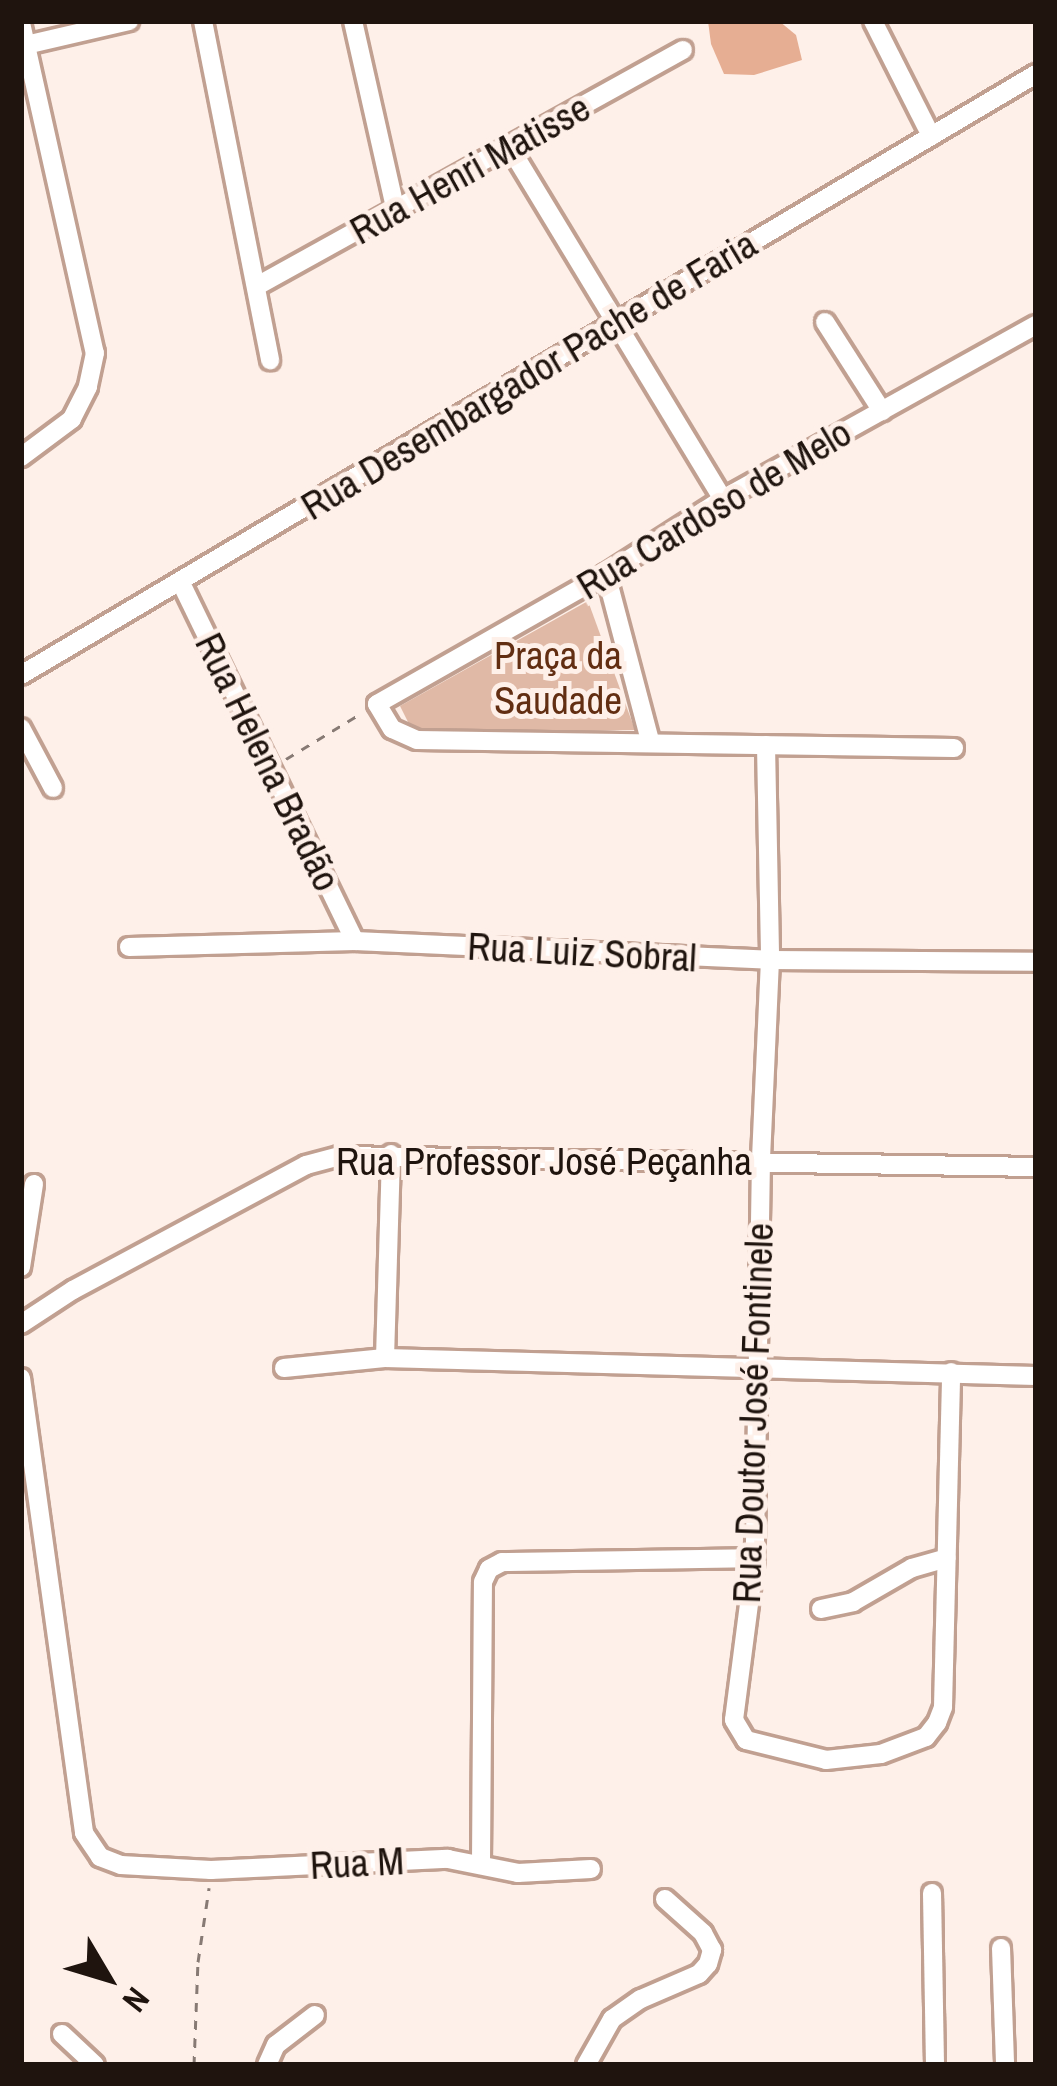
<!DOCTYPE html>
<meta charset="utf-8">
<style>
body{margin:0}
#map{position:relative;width:1057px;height:2086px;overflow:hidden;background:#fef0e9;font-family:"Archivo Narrow",sans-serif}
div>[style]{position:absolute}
.green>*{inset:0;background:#e0b9a6}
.forest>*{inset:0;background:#e6ae93}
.path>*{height:3px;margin-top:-1.5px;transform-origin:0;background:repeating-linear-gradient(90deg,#877a74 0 9px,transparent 0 18px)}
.roads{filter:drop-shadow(3px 0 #c1a091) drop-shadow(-3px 0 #c1a091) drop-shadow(0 3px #c1a091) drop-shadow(0 -3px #c1a091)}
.minor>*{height:18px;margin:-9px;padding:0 9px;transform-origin:9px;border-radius:9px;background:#fff}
span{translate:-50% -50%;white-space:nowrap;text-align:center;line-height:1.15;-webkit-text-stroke:10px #fef0e9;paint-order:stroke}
.street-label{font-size:39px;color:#1f140e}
.park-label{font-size:39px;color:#622e12}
.frame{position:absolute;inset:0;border:24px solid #1f140e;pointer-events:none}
.north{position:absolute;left:48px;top:1918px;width:120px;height:120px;-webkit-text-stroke:9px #fef0e9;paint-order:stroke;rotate:128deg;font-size:33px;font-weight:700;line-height:48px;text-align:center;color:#1f140e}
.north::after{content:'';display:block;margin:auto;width:42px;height:54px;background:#1f140e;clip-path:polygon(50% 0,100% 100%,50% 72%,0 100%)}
</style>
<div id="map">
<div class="green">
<div style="clip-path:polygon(588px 601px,635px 730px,414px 734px,400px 706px)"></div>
</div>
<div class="forest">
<div style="clip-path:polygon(708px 21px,779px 21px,796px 35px,802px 60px,754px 75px,724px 74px,711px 44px)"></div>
</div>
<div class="path">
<div style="left:286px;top:759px;width:87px;rotate:-31.3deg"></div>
<div style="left:194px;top:2065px;width:103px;rotate:-87.8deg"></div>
<div style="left:198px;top:1962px;width:75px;rotate:-81.5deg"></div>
</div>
<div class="roads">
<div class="minor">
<div style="left:203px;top:21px;width:346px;rotate:78.8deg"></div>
<div style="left:353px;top:21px;width:196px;rotate:77.3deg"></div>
<div style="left:873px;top:21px;width:129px;rotate:63.2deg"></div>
<div style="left:21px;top:23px;width:338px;rotate:77.4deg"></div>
<div style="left:95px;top:353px;width:35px;rotate:102deg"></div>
<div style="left:88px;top:387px;width:36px;rotate:117deg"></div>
<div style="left:72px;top:419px;width:64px;rotate:143.3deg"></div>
<div style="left:26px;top:45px;width:106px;rotate:-13.1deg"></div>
<div style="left:509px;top:146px;width:413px;rotate:58.8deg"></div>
<div style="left:257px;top:286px;width:487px;rotate:-29deg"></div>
<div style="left:825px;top:322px;width:106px;rotate:57.4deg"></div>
<div style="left:606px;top:574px;width:173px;rotate:75.2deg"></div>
<div style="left:181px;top:583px;width:398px;rotate:64.1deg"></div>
<div style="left:21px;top:675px;width:1180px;rotate:-30.63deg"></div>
<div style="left:21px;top:728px;width:68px;rotate:61.9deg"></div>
<div style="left:766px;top:745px;width:215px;rotate:88.9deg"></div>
<div style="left:770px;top:960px;width:199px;rotate:92.6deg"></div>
<div style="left:761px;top:1159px;width:399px;rotate:90.9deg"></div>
<div style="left:755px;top:1558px;width:163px;rotate:97.4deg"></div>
<div style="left:734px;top:1720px;width:23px;rotate:59deg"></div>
<div style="left:746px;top:1740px;width:82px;rotate:14deg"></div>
<div style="left:826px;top:1760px;width:55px;rotate:-6.2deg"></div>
<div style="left:881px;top:1754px;width:48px;rotate:-20.7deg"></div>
<div style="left:926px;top:1737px;width:18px;rotate:-52deg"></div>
<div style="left:937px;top:1723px;width:17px;rotate:-69deg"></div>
<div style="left:943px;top:1707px;width:335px;rotate:-88.6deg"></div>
<div style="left:954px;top:748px;width:537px;rotate:-179.15deg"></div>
<div style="left:417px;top:740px;width:27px;rotate:-156deg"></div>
<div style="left:392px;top:729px;width:29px;rotate:-121deg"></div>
<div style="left:377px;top:704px;width:263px;rotate:-29.6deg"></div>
<div style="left:606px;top:574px;width:139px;rotate:-32.7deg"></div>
<div style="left:723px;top:499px;width:358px;rotate:-29.1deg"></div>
<div style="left:129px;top:947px;width:226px;rotate:-1.5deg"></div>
<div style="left:355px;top:941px;width:415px;rotate:2.6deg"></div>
<div style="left:770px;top:960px;width:266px;rotate:0.4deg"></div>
<div style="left:21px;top:1267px;width:84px;rotate:-81.1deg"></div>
<div style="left:21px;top:1324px;width:62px;rotate:-33.2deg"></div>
<div style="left:73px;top:1290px;width:264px;rotate:-28.2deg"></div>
<div style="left:306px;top:1165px;width:34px;rotate:-15deg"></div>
<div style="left:339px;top:1156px;width:697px;rotate:0.9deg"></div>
<div style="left:385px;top:1358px;width:204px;rotate:-88.3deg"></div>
<div style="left:284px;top:1368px;width:101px;rotate:-5.7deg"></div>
<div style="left:385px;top:1358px;width:651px;rotate:1.58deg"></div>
<div style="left:21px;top:1378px;width:459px;rotate:82.1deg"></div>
<div style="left:84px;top:1833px;width:29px;rotate:56deg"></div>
<div style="left:100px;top:1857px;width:22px;rotate:21deg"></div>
<div style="left:121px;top:1865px;width:90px;rotate:3.2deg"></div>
<div style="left:211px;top:1870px;width:237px;rotate:-2.7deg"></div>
<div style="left:448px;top:1859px;width:71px;rotate:11.3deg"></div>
<div style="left:518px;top:1873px;width:73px;rotate:-3.1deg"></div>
<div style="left:821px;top:1609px;width:33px;rotate:-12deg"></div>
<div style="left:853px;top:1602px;width:68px;rotate:-30deg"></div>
<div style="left:912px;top:1568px;width:36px;rotate:-16deg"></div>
<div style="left:481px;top:1862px;width:280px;rotate:-89.6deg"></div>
<div style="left:483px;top:1582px;width:14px;rotate:-65deg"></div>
<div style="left:489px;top:1569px;width:15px;rotate:-28deg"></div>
<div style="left:502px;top:1562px;width:253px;rotate:-0.9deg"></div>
<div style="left:932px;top:1893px;width:172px;rotate:89deg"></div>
<div style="left:1001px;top:1948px;width:117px;rotate:88deg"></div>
<div style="left:62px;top:2034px;width:45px;rotate:43.2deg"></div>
<div style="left:267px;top:2065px;width:22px;rotate:-66deg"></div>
<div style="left:276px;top:2045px;width:49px;rotate:-37.6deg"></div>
<div style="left:586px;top:2065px;width:53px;rotate:-60.5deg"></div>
<div style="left:612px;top:2019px;width:35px;rotate:-35deg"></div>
<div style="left:641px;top:1999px;width:63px;rotate:-23.3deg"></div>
<div style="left:699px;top:1974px;width:13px;rotate:-48deg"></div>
<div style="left:708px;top:1964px;width:15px;rotate:-74deg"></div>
<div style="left:712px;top:1950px;width:19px;rotate:-118deg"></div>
<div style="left:703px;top:1933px;width:51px;rotate:-138.2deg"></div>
</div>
</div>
<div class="street-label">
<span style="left:470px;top:169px;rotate:-29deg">Rua Henri Matisse</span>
<span style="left:529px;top:375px;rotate:-31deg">Rua Desembargador Pache de Faria</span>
<span style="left:714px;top:509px;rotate:-31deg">Rua Cardoso de Melo</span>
<span style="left:268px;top:762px;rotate:64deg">Rua Helena Bradão</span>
<span style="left:582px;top:952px;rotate:3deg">Rua Luiz Sobral</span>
<span style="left:544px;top:1161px">Rua Professor José Peçanha</span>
<span style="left:753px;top:1413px;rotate:-88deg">Rua Doutor José Fontinele</span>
<span style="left:357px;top:1863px;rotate:-3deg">Rua M</span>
</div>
<div class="park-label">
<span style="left:558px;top:678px">Praça da<br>Saudade</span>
</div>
<div class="frame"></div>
<div class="north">N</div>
</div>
